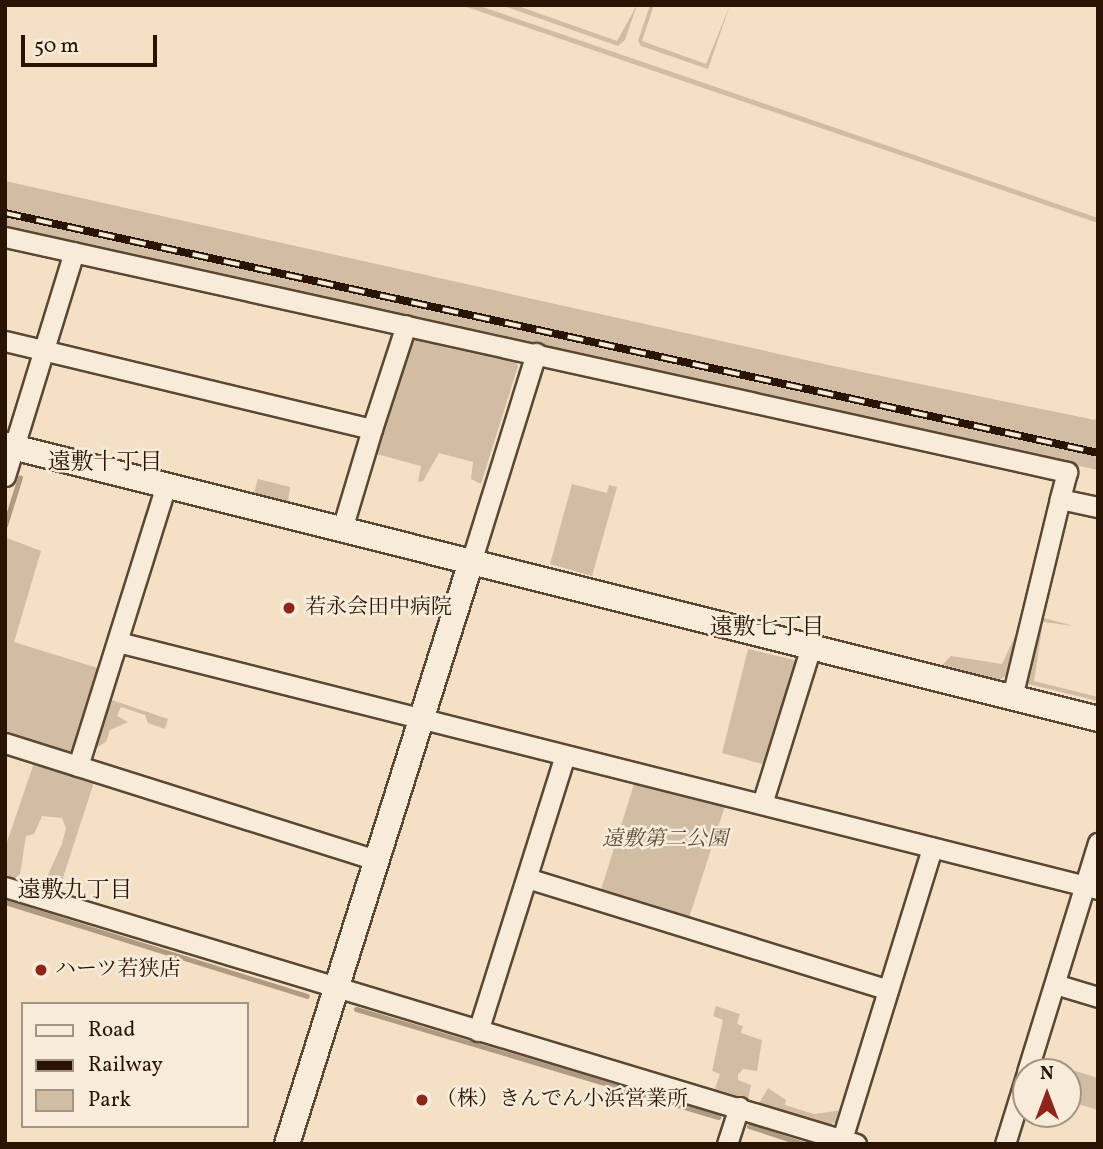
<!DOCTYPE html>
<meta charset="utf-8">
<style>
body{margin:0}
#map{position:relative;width:1103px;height:1149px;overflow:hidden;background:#f3e0c5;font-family:Vollkorn,"Noto Serif JP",serif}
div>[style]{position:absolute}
.green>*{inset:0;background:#d0bda4}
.stream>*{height:5px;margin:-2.5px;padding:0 2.5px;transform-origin:2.5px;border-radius:2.5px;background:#ae9b82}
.roads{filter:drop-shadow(2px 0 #5b4731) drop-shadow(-2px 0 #5b4731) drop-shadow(0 2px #5b4731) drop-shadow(0 -2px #5b4731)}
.minor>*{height:19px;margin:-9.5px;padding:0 9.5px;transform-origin:9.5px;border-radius:9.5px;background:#f7ebd9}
.tertiary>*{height:24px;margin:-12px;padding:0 12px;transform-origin:12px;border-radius:12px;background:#f7ebd9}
.rail>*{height:8px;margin-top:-4px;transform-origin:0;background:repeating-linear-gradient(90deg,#f7ebd9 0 16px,#281400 0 32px);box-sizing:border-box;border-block:2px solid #281400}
.dots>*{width:19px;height:19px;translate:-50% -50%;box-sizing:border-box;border:4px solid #f7ebd9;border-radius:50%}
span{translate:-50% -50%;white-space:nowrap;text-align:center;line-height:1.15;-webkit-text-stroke:5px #f7ebd9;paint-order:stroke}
.poi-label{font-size:21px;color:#281400}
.left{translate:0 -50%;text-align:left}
.park-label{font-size:21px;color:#634f39;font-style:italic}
.neighbourhood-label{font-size:23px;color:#281400}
.frame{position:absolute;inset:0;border:7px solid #281400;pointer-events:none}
.legend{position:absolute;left:21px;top:1002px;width:228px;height:126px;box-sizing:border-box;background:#f7ebd9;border:2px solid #a49582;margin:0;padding:9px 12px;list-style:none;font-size:21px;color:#281400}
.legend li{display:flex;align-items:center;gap:14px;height:35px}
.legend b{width:35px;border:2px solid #a49582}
.north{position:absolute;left:1012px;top:1058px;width:70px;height:70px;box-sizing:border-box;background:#f7ebd9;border:2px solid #a49582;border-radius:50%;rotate:0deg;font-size:19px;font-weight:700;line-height:28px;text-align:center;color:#281400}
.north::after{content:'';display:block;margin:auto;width:24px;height:32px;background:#8f2418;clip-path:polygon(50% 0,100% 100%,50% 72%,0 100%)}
.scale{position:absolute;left:21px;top:35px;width:136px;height:32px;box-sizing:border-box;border:4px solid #281400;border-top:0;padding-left:9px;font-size:21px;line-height:24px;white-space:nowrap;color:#281400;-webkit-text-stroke:5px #f7ebd9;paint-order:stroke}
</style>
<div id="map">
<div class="green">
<div style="clip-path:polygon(461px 5px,477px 5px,1098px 218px,1098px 223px)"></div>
<div style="clip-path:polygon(501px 5px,515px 5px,617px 41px,637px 5px,625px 40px,618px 46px)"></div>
<div style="clip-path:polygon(650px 5px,654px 5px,642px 41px,706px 64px,730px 5px,708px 69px,641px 46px,638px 41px)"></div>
<div style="clip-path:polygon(5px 181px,833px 366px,1095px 420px,1098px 413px,1098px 449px,5px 209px)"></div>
<div style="clip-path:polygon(5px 217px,1098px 457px,1098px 470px,5px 228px)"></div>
<div style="clip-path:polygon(417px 336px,513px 356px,518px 366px,481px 484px,471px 479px,473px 462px,439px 453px,423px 481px,418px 482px,421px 466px,373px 453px,409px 342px)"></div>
<div style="clip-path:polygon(258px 479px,290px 487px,288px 502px,254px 493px)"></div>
<div style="clip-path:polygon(572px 484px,607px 493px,609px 485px,617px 487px,592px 576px,550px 564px)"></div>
<div style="clip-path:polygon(7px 538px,41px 551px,14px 642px,101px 669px,76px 748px,66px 754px,5px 734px)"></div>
<div style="clip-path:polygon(1040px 617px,1074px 626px,1043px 622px,1034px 681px,1098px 697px,1098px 701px,1028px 684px,1025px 678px)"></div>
<div style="clip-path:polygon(1015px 636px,1018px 638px,1010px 672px,1000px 680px,942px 665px,951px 656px,1002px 664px)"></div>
<div style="clip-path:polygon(748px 649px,798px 661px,766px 765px,722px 753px)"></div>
<div style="clip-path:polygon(109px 699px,168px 719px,165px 729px,148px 723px,145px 715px,121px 707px,117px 716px,128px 722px,110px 730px,106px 742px,92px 750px)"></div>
<div style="clip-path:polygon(35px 760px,95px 779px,58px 893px,42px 888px,62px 844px,66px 828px,62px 818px,42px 816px,34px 834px,26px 836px,20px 874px,15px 879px,5px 876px,5px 848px)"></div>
<div style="clip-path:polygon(635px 781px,726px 803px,688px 921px,600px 893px)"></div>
<div style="clip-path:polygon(716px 1006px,740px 1014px,737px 1024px,743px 1026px,741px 1033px,762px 1040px,757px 1071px,743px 1069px,738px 1075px,738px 1080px,751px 1085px,748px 1099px,715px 1089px,720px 1074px,712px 1071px,723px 1020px,713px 1016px)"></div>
<div style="clip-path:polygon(1066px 1068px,1098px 1078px,1098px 1110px,1068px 1101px)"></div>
<div style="clip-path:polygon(768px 1088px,786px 1100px,785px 1105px,814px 1114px,843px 1110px,840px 1120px,829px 1125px,759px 1103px)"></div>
</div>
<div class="stream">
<div style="left:5px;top:525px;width:50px;rotate:-72.6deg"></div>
<div style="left:5px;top:902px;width:316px;rotate:17.3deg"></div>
<div style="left:356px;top:1009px;width:378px;rotate:16.6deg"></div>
<div style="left:749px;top:1126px;width:58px;rotate:18.1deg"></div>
</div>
<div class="roads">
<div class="minor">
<div style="left:5px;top:237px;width:1088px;rotate:12.48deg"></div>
<div style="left:1067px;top:472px;width:28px;rotate:105deg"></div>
<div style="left:5px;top:341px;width:377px;rotate:13.5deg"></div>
<div style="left:372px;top:429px;width:109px;rotate:-71.9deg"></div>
<div style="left:5px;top:476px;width:234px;rotate:-72.9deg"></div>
<div style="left:342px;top:529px;width:104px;rotate:-73.3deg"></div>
<div style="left:471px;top:562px;width:219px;rotate:-72.7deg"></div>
<div style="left:118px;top:642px;width:1011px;rotate:14.15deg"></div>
<div style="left:1012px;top:697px;width:204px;rotate:-76.4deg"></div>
<div style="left:1060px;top:499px;width:39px;rotate:12deg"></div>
<div style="left:5px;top:743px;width:390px;rotate:17.5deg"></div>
<div style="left:78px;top:766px;width:294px;rotate:-72.6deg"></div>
<div style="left:762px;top:804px;width:164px;rotate:-72.7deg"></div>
<div style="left:527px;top:878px;width:378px;rotate:17.2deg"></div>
<div style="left:5px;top:887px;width:889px;rotate:16.8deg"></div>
<div style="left:1055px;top:984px;width:45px;rotate:16.8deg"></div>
<div style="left:478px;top:1031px;width:289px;rotate:-72.5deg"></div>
<div style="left:1027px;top:1072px;width:240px;rotate:-72.8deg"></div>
<div style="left:842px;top:1139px;width:305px;rotate:-72.8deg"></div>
<div style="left:727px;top:1144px;width:39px;rotate:-72deg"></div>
<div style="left:1005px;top:1144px;width:71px;rotate:-72.8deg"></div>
</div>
<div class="tertiary">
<div style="left:5px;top:445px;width:1127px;rotate:14.07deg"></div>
<div style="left:287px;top:1144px;width:610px;rotate:-72.46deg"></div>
</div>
</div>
<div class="rail">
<div style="left:5px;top:213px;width:1119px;rotate:12.38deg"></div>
</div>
<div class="dots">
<div style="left:289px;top:608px;background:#8f2418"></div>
<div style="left:41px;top:970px;background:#8f2418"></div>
<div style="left:422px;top:1100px;background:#8f2418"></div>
</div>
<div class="poi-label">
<span class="left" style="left:305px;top:608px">若永会田中病院</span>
<span class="left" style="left:55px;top:970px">ハーツ若狭店</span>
<span class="left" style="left:436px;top:1100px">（株）きんでん小浜営業所</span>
</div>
<div class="park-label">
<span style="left:665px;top:840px">遠敷第二公園</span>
</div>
<div class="neighbourhood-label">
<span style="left:105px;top:463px">遠敷十丁目</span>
<span style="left:767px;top:628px">遠敷七丁目</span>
<span style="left:75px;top:891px">遠敷九丁目</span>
</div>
<div class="frame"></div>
<ul class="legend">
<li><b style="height:9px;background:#f7ebd9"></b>Road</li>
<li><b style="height:9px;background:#281400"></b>Railway</li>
<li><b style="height:19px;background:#d0bda4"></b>Park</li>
</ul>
<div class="north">N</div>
<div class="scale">50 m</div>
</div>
